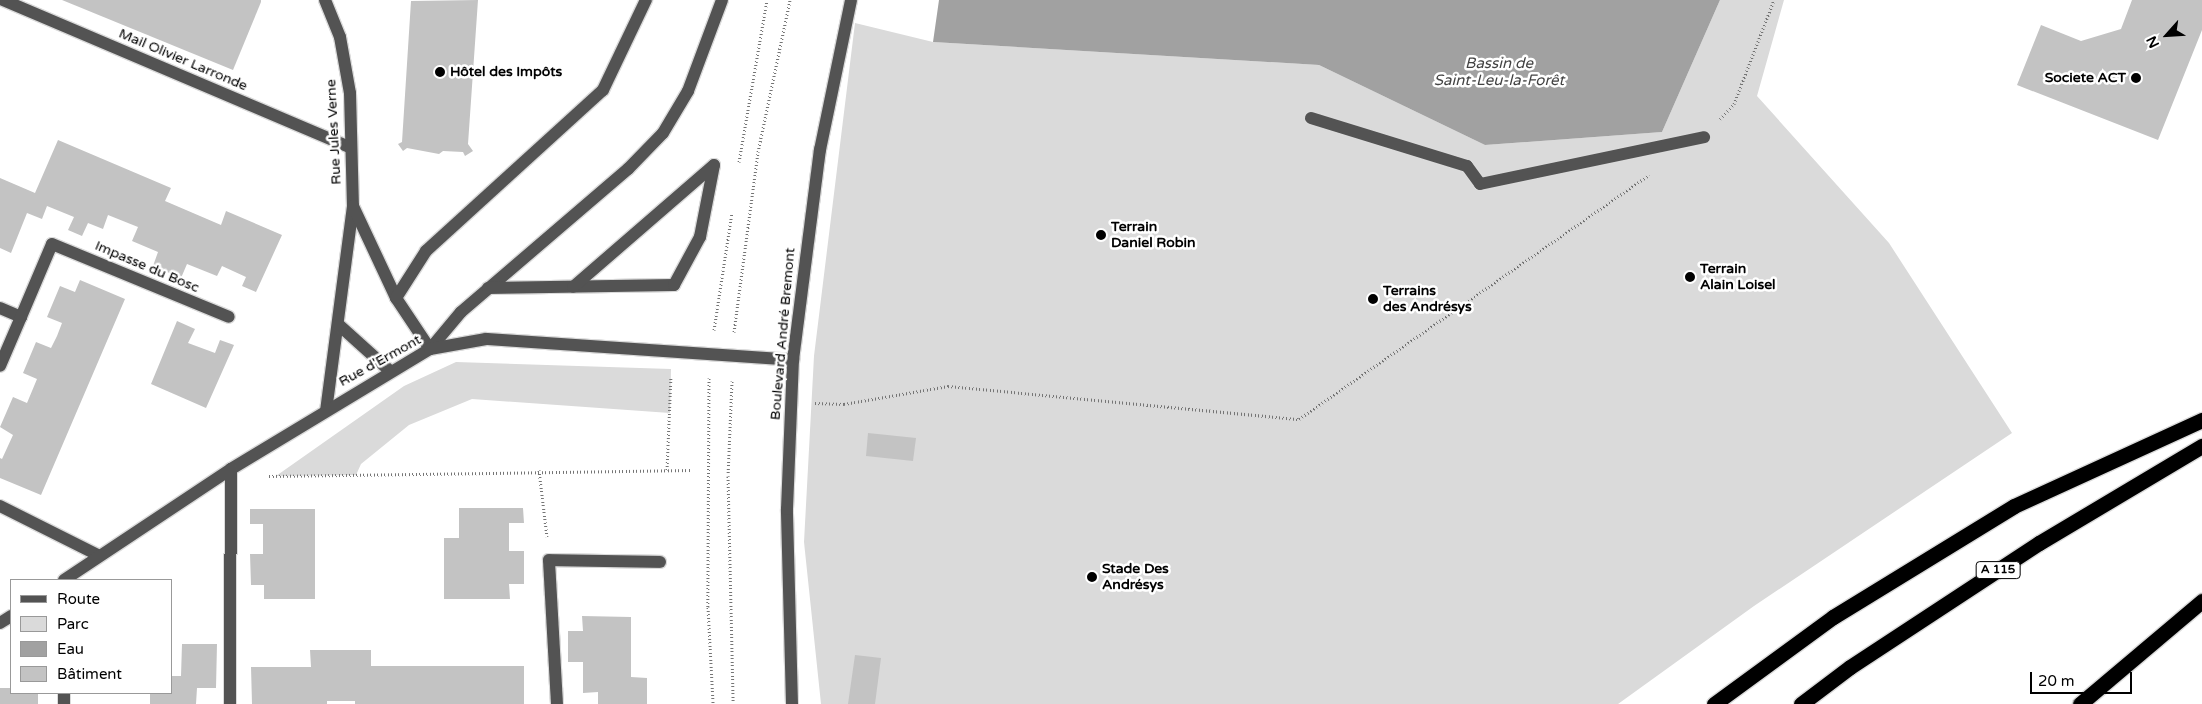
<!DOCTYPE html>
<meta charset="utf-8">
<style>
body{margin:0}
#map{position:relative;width:2202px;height:704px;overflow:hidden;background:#fff;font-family:"Varela Round",sans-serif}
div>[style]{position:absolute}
.green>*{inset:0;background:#dadada}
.water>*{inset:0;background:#a1a1a1}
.building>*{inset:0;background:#c3c3c3}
.path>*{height:3px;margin-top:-1.5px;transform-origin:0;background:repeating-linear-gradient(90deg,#757575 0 1px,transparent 0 3.5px)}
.roads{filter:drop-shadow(1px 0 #dbdbdb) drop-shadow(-1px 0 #dbdbdb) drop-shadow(0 1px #dbdbdb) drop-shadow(0 -1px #dbdbdb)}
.minor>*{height:12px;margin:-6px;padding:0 6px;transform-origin:6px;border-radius:6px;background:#535353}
.highway>*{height:15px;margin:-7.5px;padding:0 7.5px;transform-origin:7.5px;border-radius:7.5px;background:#000}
.dots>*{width:14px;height:14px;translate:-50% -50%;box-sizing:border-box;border:2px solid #fff;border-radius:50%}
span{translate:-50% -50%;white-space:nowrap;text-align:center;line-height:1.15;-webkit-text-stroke:5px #fff;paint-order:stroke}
.shield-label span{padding:1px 4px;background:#fff;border:1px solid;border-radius:4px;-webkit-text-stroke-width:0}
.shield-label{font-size:12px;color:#000;font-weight:700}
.street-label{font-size:14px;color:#000}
.poi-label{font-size:14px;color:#000;font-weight:700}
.left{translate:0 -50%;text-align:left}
.right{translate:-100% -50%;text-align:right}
.water-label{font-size:15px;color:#424242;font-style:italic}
.legend{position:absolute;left:10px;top:579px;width:162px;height:115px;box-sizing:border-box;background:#fff;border:1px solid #999;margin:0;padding:6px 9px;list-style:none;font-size:15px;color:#000}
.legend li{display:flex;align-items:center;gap:10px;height:25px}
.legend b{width:25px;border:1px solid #999}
.north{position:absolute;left:2142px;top:10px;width:50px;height:50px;-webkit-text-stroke:4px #fff;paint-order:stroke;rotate:244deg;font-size:14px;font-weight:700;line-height:20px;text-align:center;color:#000}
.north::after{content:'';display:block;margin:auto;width:18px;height:22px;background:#000;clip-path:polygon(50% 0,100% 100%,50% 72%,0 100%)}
.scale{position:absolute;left:2030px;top:672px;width:102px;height:22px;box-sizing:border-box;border:2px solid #000;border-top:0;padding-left:6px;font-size:15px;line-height:18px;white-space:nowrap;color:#000;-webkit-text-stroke:4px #fff;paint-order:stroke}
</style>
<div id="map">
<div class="green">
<div style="clip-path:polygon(1720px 0,1784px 0,1757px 96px,1889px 243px,2012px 433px,1754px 606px,1618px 704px,821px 704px,804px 542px,814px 356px,855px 23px,933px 42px,1319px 65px,1485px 145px,1662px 132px)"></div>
<div style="clip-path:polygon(456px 362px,671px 369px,670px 413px,472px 399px,409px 425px,361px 464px,356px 475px,276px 476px,404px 386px)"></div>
</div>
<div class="water">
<div style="clip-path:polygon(939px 0,1720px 0,1662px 132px,1485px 145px,1319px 65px,933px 42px)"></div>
</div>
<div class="building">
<div style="clip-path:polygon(62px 0,261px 0,261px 2px,233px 70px)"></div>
<div style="clip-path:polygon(478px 0,468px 144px,473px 151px,465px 156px,463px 152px,443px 151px,439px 154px,407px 148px,403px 151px,398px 144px,402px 142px,411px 1px)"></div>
<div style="clip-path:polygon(2132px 0,2202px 0,2202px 30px,2158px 140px,2017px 85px,2041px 25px,2081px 41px,2121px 29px)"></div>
<div style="clip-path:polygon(58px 140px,171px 188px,165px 201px,221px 225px,226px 211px,282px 235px,256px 292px,242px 286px,246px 277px,222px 266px,217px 276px,187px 264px,181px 278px,153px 266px,158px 252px,132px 241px,138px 227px,108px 215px,103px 229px,88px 223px,82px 236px,68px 230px,74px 217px,47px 206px,42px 219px,27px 213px,11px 253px,0 248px,0 178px,35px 193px)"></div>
<div style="clip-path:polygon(80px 280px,125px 299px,41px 495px,0 478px,0 458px,2px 459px,13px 435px,0 427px,13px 397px,27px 403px,37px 379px,23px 373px,36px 342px,51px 348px,57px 336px,62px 323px,47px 317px,60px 286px,75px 292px)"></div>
<div style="clip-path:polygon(177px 321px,195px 329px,188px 343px,215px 353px,220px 340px,234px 345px,206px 408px,151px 384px)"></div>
<div style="clip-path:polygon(868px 433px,916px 438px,913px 461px,866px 456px)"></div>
<div style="clip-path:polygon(459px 508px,523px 508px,524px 523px,509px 523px,509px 551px,524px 551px,524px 584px,509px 584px,510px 599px,444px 599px,444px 538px,459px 538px)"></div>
<div style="clip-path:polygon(250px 509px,315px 509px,315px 599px,264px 599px,264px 585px,251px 585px,250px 554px,263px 554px,263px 524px,250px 524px)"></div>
<div style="clip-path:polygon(582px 616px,631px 617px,631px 677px,647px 678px,647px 704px,598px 704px,598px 692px,583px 693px,583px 662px,568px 662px,568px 631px,583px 631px)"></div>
<div style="clip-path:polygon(182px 644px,217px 644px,216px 688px,197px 688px,196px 704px,150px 704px,150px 693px,171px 693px,171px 676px,181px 676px)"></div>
<div style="clip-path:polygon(310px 650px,371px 650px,371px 666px,524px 666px,524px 704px,355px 704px,355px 701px,327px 701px,327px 704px,252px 704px,251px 667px,311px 667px)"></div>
<div style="clip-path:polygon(855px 655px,881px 658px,875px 704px,848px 704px)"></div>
<div style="clip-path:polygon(0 688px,11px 688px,11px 693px,38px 693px,38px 704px,0 704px)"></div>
</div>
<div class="path">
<div style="left:1720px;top:119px;width:21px;rotate:-47deg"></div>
<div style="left:1734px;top:104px;width:111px;rotate:-69deg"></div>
<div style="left:739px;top:162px;width:164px;rotate:-80.2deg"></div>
<div style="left:714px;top:330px;width:118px;rotate:-81.3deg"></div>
<div style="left:734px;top:332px;width:182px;rotate:-82.4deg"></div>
<div style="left:758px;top:152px;width:155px;rotate:-78.1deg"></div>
<div style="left:709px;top:378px;width:229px;rotate:90.3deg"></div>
<div style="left:708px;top:607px;width:97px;rotate:87deg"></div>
<div style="left:732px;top:381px;width:95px;rotate:92.4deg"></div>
<div style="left:728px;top:476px;width:228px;rotate:88.7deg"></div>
<div style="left:815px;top:403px;width:29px;rotate:2deg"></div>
<div style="left:844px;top:404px;width:106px;rotate:-9.8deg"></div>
<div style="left:948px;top:386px;width:353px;rotate:5.4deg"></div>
<div style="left:1299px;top:419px;width:427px;rotate:-34.9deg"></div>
<div style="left:539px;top:470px;width:67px;rotate:83.2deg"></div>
<div style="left:667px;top:470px;width:94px;rotate:-87.6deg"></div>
<div style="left:269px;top:476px;width:423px;rotate:-0.8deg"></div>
</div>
<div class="roads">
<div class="minor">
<div style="left:3px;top:0;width:378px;rotate:23deg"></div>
<div style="left:325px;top:0;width:40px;rotate:68deg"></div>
<div style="left:340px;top:37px;width:57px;rotate:79.9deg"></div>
<div style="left:350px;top:93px;width:113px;rotate:88.5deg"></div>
<div style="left:353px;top:206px;width:206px;rotate:97.5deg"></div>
<div style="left:1311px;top:118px;width:163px;rotate:17.1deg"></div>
<div style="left:1467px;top:166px;width:22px;rotate:54deg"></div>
<div style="left:1480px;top:184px;width:229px;rotate:-11.8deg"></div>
<div style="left:353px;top:206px;width:102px;rotate:64.9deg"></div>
<div style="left:396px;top:298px;width:61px;rotate:56.3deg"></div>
<div style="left:430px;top:349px;width:48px;rotate:-50deg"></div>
<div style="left:461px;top:312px;width:220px;rotate:-40.6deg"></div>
<div style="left:628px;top:169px;width:50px;rotate:-45.8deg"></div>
<div style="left:663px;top:133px;width:49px;rotate:-59.2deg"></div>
<div style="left:688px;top:91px;width:97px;rotate:-69.5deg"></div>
<div style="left:488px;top:288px;width:186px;rotate:-0.9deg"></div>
<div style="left:674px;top:285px;width:55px;rotate:-61.6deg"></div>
<div style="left:700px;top:237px;width:73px;rotate:-79deg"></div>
<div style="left:714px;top:165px;width:186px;rotate:139.1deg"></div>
<div style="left:396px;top:298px;width:56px;rotate:-57.4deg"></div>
<div style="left:426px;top:251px;width:239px;rotate:-42.3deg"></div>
<div style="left:603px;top:90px;width:100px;rotate:-64.5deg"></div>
<div style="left:0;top:308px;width:23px;rotate:23deg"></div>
<div style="left:21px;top:317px;width:53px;rotate:113.2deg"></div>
<div style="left:21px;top:317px;width:79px;rotate:-67deg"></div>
<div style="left:52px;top:244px;width:191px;rotate:22.4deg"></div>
<div style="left:339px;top:325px;width:69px;rotate:42deg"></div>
<div style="left:0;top:506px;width:110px;rotate:26.6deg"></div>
<div style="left:64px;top:580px;width:201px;rotate:-33.6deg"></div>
<div style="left:231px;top:469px;width:232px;rotate:-31.1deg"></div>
<div style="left:430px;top:349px;width:57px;rotate:-10.1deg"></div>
<div style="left:486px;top:339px;width:308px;rotate:3.9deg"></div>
<div style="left:0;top:623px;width:13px;rotate:-32deg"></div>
<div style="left:64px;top:704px;width:11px;rotate:-90deg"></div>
<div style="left:230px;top:704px;width:235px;rotate:-89.8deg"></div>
<div style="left:557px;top:704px;width:144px;rotate:-93.2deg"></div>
<div style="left:549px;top:560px;width:111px;rotate:1deg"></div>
<div style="left:792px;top:704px;width:195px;rotate:-91.5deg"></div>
<div style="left:787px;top:509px;width:149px;rotate:-87.7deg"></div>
<div style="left:793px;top:360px;width:212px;rotate:-82.7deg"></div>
<div style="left:820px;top:150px;width:153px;rotate:-78.3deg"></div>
</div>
<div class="highway">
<div style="left:1714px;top:704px;width:147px;rotate:-36.2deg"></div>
<div style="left:1833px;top:617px;width:212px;rotate:-31.5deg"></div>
<div style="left:2014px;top:506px;width:207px;rotate:-24.6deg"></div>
<div style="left:1801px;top:704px;width:61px;rotate:-37.1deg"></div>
<div style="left:1850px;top:667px;width:226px;rotate:-33.3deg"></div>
<div style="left:2039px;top:543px;width:190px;rotate:-30.8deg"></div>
<div style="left:2080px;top:704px;width:160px;rotate:-40.2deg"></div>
</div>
</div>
<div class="dots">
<div style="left:440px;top:72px;background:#000"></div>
<div style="left:2136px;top:78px;background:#000"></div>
<div style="left:1101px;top:235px;background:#000"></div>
<div style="left:1690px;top:277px;background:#000"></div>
<div style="left:1373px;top:299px;background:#000"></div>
<div style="left:1092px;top:577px;background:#000"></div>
</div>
<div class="shield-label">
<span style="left:1998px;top:570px">A 115</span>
</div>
<div class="street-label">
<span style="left:183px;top:60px;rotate:23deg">Mail Olivier Larronde</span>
<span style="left:334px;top:132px;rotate:-93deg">Rue Jules Verne</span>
<span style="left:147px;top:267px;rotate:23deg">Impasse du Bosc</span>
<span style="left:783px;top:334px;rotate:-85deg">Boulevard André Bremont</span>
<span style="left:380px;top:361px;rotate:-29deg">Rue d'Ermont</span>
</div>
<div class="poi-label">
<span class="left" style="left:450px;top:72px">Hôtel des Impôts</span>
<span class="right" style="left:2126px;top:78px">Societe ACT</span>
<span class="left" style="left:1111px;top:235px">Terrain<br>Daniel Robin</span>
<span class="left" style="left:1700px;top:277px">Terrain<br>Alain Loisel</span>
<span class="left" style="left:1383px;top:299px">Terrains<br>des Andrésys</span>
<span class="left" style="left:1102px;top:577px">Stade Des<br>Andrésys</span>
</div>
<div class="water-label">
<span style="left:1499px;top:72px">Bassin de<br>Saint-Leu-la-Forêt</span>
</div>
<ul class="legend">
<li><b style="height:6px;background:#535353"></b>Route</li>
<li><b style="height:14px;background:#dadada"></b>Parc</li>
<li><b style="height:14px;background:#a1a1a1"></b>Eau</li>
<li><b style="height:14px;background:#c3c3c3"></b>Bâtiment</li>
</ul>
<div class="north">N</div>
<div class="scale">20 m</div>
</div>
